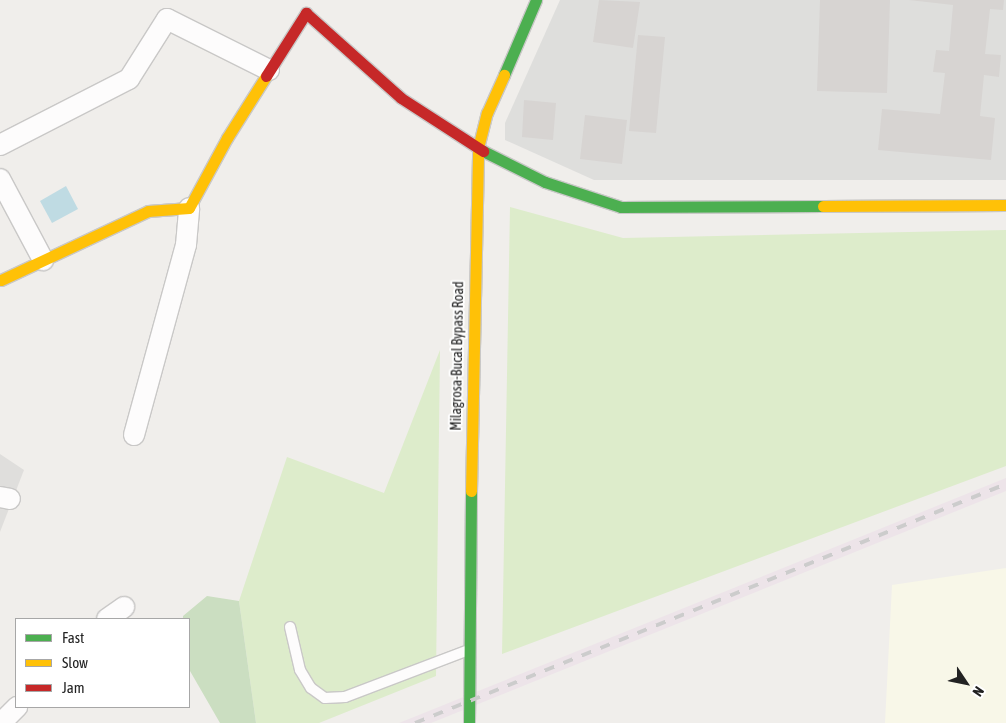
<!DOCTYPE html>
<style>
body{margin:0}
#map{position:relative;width:1006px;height:723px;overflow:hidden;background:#f0eeeb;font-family:"Asap Condensed",sans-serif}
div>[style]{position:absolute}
.residential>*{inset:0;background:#dfdedc}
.industrial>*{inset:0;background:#ede4e9}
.education>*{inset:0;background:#f8f7e8}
.religious>*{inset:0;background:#dededc}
.grass>*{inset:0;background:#ddeccb}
.forest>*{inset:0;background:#cbdec1}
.water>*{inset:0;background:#bfdbe3}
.building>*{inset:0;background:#d7d4d2}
.roads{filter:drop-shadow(1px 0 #c9c8c7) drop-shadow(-1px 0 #c9c8c7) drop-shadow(0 1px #c9c8c7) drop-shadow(0 -1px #c9c8c7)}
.lane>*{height:10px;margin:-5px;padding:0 5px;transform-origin:5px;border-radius:5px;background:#fdfcfc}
.street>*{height:20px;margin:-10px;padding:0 10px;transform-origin:10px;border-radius:10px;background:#fdfcfc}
.fast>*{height:11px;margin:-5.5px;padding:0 5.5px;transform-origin:5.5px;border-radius:5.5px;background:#4caf50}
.slow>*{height:11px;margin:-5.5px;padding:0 5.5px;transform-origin:5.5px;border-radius:5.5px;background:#ffc107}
.jam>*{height:11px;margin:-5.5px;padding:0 5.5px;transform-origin:5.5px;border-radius:5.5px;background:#c62828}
.rail>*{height:4px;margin-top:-2px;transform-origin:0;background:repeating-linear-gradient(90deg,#ccc 0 10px,transparent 0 20px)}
span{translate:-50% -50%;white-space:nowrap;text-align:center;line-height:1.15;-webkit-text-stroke:4px #fff;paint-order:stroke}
.street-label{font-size:14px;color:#222}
.legend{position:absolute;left:15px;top:618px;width:175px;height:90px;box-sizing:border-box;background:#fff;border:1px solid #a7a7a7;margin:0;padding:6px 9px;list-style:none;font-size:15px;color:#222}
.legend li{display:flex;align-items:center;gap:10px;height:25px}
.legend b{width:25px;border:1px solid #a7a7a7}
.north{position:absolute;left:941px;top:658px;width:50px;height:50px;-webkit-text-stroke:4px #fff;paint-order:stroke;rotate:124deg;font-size:14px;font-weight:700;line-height:20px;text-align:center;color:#222}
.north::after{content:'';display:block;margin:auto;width:18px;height:22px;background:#222;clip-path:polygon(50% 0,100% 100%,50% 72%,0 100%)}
</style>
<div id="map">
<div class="residential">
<div style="clip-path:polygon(0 454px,24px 470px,0 532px)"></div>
</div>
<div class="industrial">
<div style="clip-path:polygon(1006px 478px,1006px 491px,431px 723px,399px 723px)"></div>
</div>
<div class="education">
<div style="clip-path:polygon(1006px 568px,1006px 723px,885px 723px,892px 585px)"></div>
</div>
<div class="religious">
<div style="clip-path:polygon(560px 0,1006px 0,1006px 180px,594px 180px,505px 140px,505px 123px)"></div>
</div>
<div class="grass">
<div style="clip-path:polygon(510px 207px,623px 238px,1006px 230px,1006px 466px,502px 654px)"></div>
<div style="clip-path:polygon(440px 350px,436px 676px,319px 723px,256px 723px,239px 601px,287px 457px,384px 493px)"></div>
</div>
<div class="forest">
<div style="clip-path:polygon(207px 596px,239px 601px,256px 723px,220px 723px,190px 671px,189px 619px,183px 619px,183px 616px)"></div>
</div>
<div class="water">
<div style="clip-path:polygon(66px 186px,78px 209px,52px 223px,40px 201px)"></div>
</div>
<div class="building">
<div style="clip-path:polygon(599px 0,640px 2px,633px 48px,593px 42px)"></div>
<div style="clip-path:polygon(820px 0,890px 0,887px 93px,817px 91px)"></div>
<div style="clip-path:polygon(909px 0,1004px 0,1003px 10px,990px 9px,985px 54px,1001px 55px,999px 77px,984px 75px,980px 116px,995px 118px,991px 160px,878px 150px,882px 109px,940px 114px,945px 73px,933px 72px,936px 50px,949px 51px,953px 5px)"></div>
<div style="clip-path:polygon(638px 35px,665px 37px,656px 133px,629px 131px)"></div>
<div style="clip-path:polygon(524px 100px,556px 103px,553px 140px,522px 137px)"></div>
<div style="clip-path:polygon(585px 115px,627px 120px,622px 164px,580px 159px)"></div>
</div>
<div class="roads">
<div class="lane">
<div style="left:290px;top:627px;width:44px;rotate:76.9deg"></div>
<div style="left:300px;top:670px;width:21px;rotate:59deg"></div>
<div style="left:311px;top:688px;width:17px;rotate:36deg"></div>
<div style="left:325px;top:698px;width:20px;rotate:-3deg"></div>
<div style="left:345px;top:697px;width:129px;rotate:-20.8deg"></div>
</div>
<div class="street">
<div style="left:0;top:145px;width:145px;rotate:-27.1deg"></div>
<div style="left:129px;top:79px;width:71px;rotate:-57.7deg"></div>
<div style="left:167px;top:19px;width:114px;rotate:26.6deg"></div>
<div style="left:0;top:179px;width:92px;rotate:62deg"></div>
<div style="left:134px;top:435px;width:197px;rotate:-74.7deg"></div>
<div style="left:186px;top:245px;width:37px;rotate:-85deg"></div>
<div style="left:0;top:497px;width:10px;rotate:11deg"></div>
<div style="left:107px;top:619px;width:21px;rotate:-35deg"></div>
<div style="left:1px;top:723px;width:23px;rotate:-45deg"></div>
</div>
<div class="fast">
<div style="left:504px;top:75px;width:82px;rotate:-66.9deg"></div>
<div style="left:483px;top:151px;width:69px;rotate:26.6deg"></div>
<div style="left:545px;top:182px;width:80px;rotate:18.2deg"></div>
<div style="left:621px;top:207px;width:202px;rotate:-0.3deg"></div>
<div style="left:469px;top:723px;width:232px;rotate:-89.5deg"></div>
</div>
<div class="slow">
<div style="left:823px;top:206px;width:183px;rotate:-0.3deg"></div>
<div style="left:1px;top:280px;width:162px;rotate:-25.1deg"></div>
<div style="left:148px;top:211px;width:41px;rotate:-4.2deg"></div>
<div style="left:189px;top:208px;width:80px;rotate:-61.5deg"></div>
<div style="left:227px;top:138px;width:73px;rotate:-57.8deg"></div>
<div style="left:471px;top:491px;width:343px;rotate:-88.8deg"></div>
<div style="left:478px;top:148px;width:36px;rotate:-76deg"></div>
<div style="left:487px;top:113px;width:42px;rotate:-65.9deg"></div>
</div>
<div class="jam">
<div style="left:266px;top:76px;width:75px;rotate:-57.6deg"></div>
<div style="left:306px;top:13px;width:127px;rotate:41.8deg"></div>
<div style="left:401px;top:98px;width:98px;rotate:32.9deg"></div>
</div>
</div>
<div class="rail">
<div style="left:415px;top:723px;width:637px;rotate:-22.02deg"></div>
</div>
<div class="street-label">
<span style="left:457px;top:356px;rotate:-89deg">Milagrosa-Bucal Bypass Road</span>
</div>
<ul class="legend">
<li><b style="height:6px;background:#4caf50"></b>Fast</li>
<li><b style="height:6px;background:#ffc107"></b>Slow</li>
<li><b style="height:6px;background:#c62828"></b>Jam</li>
</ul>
<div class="north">N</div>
</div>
